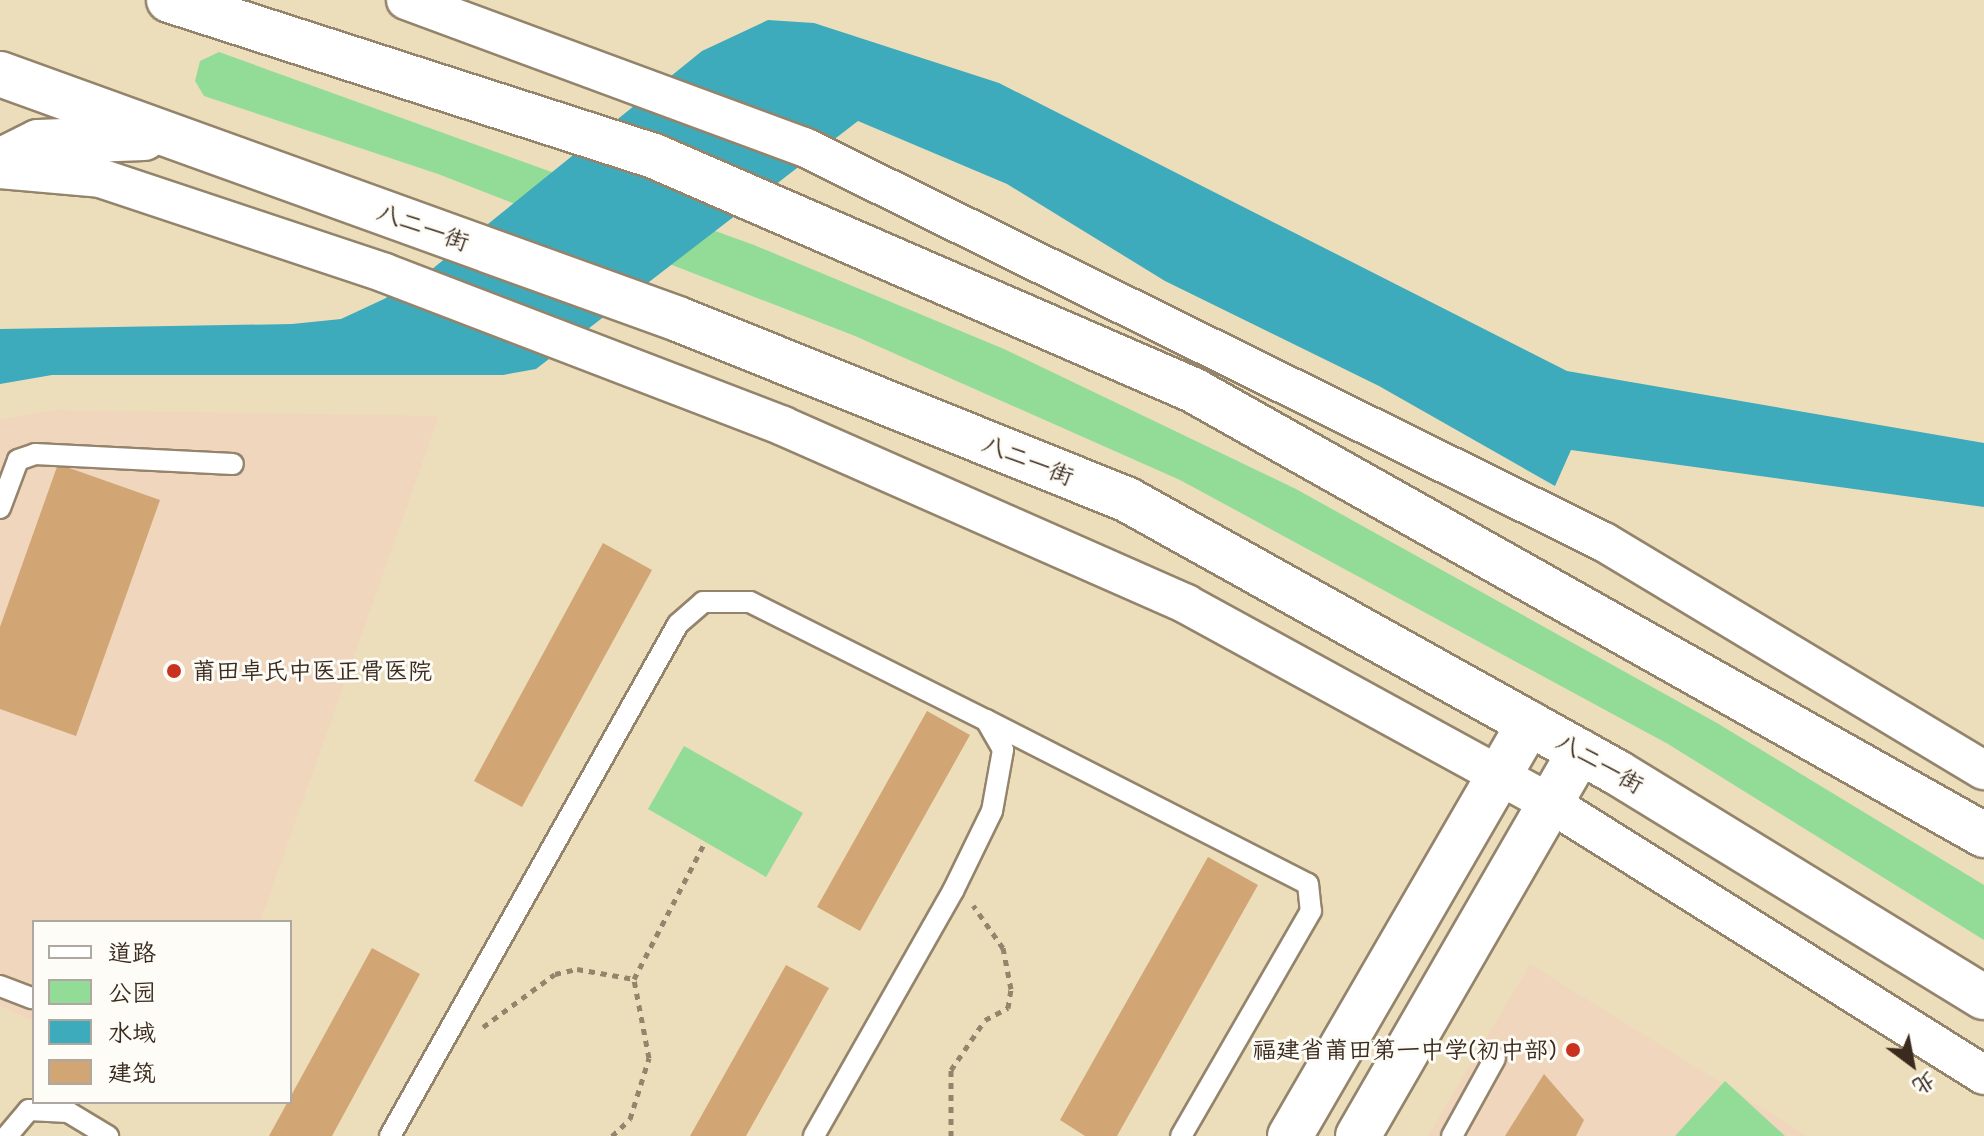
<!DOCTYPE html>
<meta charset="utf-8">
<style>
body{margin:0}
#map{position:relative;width:1984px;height:1136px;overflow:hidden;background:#eddebb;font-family:"Patrick Hand","LXGW WenKai TC",sans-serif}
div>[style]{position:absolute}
.built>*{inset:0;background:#efd6bc}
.green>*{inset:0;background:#93dc97}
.water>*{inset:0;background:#3dabbc}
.building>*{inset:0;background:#d2a574}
.path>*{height:5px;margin-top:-2.5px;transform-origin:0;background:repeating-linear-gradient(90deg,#94846c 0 6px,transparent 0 12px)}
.roads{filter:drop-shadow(2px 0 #94846c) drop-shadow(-2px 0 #94846c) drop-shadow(0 2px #94846c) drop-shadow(0 -2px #94846c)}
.lane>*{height:20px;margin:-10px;padding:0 10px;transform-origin:10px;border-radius:10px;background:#fff}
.street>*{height:38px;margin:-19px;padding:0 19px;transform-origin:19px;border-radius:19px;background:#fff}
.secondary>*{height:44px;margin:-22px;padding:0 22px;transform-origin:22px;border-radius:22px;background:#fff}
.primary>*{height:44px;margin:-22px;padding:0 22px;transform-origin:22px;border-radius:22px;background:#fff}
.dots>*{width:22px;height:22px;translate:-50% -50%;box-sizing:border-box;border:4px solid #fdfcf7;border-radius:50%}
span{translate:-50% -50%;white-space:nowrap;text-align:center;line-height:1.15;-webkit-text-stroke:6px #fdfcf7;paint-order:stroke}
.street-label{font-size:24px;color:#3b2a1e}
.poi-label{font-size:24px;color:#3b2a1e}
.left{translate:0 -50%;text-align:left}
.right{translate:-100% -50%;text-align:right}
.legend{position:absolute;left:32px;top:920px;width:260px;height:184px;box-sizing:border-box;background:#fdfcf7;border:2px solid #afa8a0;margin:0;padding:10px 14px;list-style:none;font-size:24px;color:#3b2a1e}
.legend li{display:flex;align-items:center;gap:16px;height:40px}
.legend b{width:40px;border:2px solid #afa8a0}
.north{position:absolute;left:1872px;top:1024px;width:80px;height:80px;-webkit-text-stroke:6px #fdfcf7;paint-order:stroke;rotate:148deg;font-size:22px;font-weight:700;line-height:32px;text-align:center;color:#3b2a1e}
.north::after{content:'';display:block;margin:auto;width:28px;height:36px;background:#3b2a1e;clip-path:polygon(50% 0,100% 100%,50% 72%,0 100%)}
</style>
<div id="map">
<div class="built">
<div style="clip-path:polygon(54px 410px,439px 416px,260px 922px,34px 922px,34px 1021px,0 1006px,0 419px)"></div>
<div style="clip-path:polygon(1530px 964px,1807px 1136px,1428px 1136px)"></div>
</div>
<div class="green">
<div style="clip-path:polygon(219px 52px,754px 245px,1004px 349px,1296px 489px,1717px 723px,1984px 885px,1984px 940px,1668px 744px,1180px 480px,855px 336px,438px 174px,204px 96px,195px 81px,200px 61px)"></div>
<div style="clip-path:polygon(684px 746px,803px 813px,766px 877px,648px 809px)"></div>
<div style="clip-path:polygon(1725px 1081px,1785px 1136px,1675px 1136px)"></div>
</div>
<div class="water">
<div style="clip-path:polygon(768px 20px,814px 23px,999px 83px,1567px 371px,1984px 443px,1984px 507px,1571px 450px,1555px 486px,1379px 386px,1165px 281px,1007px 184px,858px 121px,536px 369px,503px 375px,52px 375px,0 384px,0 329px,292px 324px,341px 319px,384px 299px,426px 274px,702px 51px)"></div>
</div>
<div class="building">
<div style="clip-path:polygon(58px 464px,160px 500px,76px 736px,0 709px,0 627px)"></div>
<div style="clip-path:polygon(603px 543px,652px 570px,522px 807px,474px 781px)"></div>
<div style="clip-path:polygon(927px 711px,970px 735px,860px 931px,817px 907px)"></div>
<div style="clip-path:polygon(1208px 857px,1258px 885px,1117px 1136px,1085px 1136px,1060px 1120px)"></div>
<div style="clip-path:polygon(372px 948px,420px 974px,332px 1136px,269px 1136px)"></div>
<div style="clip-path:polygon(786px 965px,829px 988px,746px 1136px,690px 1136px)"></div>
<div style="clip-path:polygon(1544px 1074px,1584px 1120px,1576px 1136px,1505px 1136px)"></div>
</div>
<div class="path">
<div style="left:483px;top:1027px;width:89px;rotate:-36.4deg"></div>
<div style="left:555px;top:974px;width:23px;rotate:-13deg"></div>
<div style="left:577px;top:969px;width:58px;rotate:10deg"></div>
<div style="left:612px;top:1136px;width:25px;rotate:-43deg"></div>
<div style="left:630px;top:1119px;width:64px;rotate:-72.7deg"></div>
<div style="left:649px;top:1058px;width:80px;rotate:-100.8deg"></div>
<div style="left:634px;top:979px;width:154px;rotate:-62.6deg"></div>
<div style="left:951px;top:1136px;width:66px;rotate:-90deg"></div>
<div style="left:951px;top:1070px;width:60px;rotate:-55.8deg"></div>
<div style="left:985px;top:1020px;width:26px;rotate:-28deg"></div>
<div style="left:1008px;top:1008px;width:19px;rotate:-81deg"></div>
<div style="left:1011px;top:989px;width:42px;rotate:-101deg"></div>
<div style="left:1003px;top:948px;width:52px;rotate:-124.9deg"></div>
</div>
<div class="roads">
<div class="lane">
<div style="left:0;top:508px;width:51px;rotate:-69.4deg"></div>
<div style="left:18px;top:460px;width:18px;rotate:-19deg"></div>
<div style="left:35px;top:454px;width:198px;rotate:2.9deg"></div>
<div style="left:986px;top:720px;width:361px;rotate:27deg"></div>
<div style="left:1308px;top:884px;width:27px;rotate:84deg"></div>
<div style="left:1311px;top:911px;width:260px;rotate:120deg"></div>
<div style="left:0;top:986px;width:34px;rotate:21deg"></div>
<div style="left:7px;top:1136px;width:34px;rotate:-50deg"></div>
<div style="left:29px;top:1110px;width:39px;rotate:3deg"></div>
<div style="left:68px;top:1112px;width:47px;rotate:31deg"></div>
<div style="left:390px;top:1136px;width:587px;rotate:-60.64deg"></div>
<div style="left:678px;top:624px;width:33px;rotate:-41deg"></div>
<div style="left:703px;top:602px;width:47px"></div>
<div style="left:750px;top:602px;width:264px;rotate:26.6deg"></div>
<div style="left:986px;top:720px;width:34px;rotate:60deg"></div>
<div style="left:1003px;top:750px;width:62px;rotate:100.2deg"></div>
<div style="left:992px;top:811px;width:89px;rotate:116deg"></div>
<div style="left:953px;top:891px;width:282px;rotate:119.6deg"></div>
<div style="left:1452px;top:1136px;width:89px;rotate:-61.1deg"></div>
</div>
<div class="street">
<div style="left:406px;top:0;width:424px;rotate:20.3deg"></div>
<div style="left:804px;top:147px;width:892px;rotate:26.28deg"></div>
<div style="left:1604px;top:542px;width:443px;rotate:31deg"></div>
<div style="left:0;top:169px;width:100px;rotate:5.1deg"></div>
<div style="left:100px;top:178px;width:300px;rotate:18.4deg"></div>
<div style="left:385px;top:273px;width:426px;rotate:21deg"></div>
<div style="left:783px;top:426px;width:441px;rotate:23.8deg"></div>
<div style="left:1186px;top:604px;width:415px;rotate:28.7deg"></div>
<div style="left:1550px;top:803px;width:512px;rotate:32.08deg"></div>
</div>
<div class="secondary">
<div style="left:1290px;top:1136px;width:477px;rotate:-59.9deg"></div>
<div style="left:1358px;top:1136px;width:444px;rotate:-60deg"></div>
</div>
<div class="primary">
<div style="left:169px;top:0;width:509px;rotate:17.83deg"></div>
<div style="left:654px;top:156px;width:588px;rotate:23.47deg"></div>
<div style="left:1193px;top:390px;width:908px;rotate:29.36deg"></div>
<div style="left:0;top:74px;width:721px;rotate:19.87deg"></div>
<div style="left:678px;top:319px;width:483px;rotate:21.9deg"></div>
<div style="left:1126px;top:499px;width:563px;rotate:29.11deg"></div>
<div style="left:1618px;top:773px;width:429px;rotate:31.5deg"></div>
<div style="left:0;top:161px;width:42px;rotate:-26.6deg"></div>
<div style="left:38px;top:142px;width:106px;rotate:-2.2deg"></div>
</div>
</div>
<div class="dots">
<div style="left:174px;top:671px;background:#c8321e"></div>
<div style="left:1573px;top:1050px;background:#c8321e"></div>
</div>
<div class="street-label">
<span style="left:423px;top:227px;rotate:20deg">八二一街</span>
<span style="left:1028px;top:460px;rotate:22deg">八二一街</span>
<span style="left:1600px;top:763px;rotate:30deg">八二一街</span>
</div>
<div class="poi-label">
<span class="left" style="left:192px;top:671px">莆田卓氏中医正骨医院</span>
<span class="right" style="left:1557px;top:1050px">福建省莆田第一中学(初中部)</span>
</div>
<ul class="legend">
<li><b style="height:10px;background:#fff"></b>道路</li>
<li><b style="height:22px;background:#93dc97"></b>公园</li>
<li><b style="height:22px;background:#3dabbc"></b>水域</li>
<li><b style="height:22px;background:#d2a574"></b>建筑</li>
</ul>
<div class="north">北</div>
</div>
